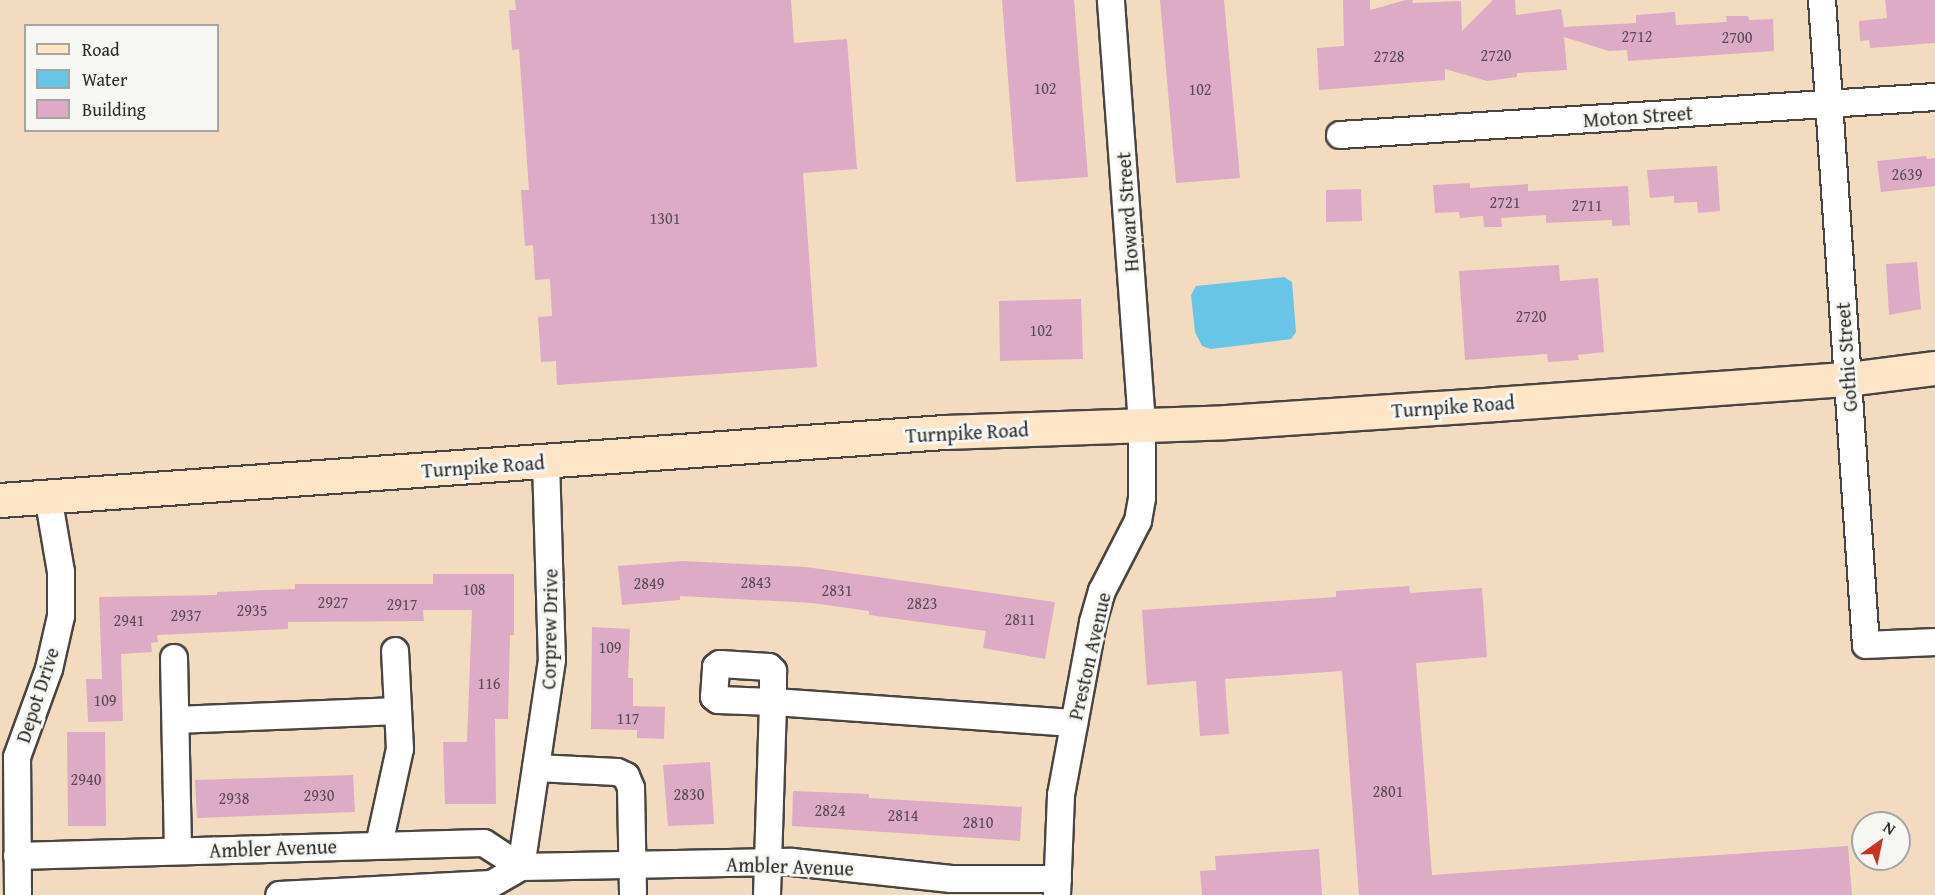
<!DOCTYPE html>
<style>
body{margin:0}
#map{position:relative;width:1935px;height:895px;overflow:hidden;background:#f3dbbf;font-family:"Gentium Book Plus",serif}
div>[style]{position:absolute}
.water>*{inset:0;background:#67c5e5}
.building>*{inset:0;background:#ddabc5}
.roads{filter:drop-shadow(2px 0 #494541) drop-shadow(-2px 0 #494541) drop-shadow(0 2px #494541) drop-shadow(0 -2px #494541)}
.street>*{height:26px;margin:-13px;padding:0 13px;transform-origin:13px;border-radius:13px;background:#fff}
.secondary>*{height:33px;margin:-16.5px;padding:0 16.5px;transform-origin:16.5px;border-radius:16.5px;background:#fde5c5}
span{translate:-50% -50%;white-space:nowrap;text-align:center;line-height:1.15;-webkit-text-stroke:6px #f6f6f2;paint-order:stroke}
.number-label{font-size:16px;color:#584b52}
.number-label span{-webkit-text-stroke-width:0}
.street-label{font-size:20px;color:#2b2b2b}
.legend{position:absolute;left:24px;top:24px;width:195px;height:108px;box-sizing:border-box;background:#f6f6f2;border:2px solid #a5a5a2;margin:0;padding:8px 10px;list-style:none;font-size:18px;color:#2b2b2b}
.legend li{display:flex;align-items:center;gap:12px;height:30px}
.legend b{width:30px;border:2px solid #a5a5a2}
.north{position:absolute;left:1851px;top:811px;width:60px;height:60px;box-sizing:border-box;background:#f6f6f2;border:2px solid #a5a5a2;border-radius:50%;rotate:33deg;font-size:16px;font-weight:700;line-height:24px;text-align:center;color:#2b2b2b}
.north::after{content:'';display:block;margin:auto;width:21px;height:27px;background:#c8321e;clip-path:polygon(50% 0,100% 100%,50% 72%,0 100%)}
</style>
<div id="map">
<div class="water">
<div style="clip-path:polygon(1284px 277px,1292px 282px,1296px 332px,1291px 339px,1211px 349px,1202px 346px,1195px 332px,1191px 295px,1196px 286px)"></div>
</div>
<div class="building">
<div style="clip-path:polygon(515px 0,791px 0,794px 43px,847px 39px,857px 169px,803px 173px,817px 367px,557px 385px,556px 361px,541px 362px,538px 317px,552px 316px,550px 279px,535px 280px,533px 245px,525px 246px,521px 190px,529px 190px,519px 49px,512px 50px,509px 10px,516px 10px)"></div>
<div style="clip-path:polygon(1002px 0,1074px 0,1088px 177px,1016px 182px)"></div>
<div style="clip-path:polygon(1160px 0,1224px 0,1240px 178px,1176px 183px)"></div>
<div style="clip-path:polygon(1343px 0,1370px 0,1370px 10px,1406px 0,1413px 0,1412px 3px,1461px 1px,1462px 31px,1493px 0,1515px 0,1516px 15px,1561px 9px,1564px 27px,1636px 23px,1636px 15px,1675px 12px,1676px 25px,1727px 22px,1726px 16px,1748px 16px,1749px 20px,1773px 19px,1774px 51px,1628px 61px,1627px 50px,1609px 51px,1564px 37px,1567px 70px,1517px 73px,1517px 77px,1487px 81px,1445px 69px,1445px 80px,1319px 90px,1317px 48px,1344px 46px)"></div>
<div style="clip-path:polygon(1885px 0,1935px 0,1935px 43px,1870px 48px,1869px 40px,1860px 41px,1859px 21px,1887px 18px)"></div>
<div style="clip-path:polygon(1926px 156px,1927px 159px,1935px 158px,1935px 186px,1881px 192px,1877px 161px)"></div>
<div style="clip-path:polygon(1717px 166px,1720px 211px,1698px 213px,1697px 202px,1674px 203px,1674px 196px,1650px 198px,1647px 170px)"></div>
<div style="clip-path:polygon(1470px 183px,1470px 188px,1528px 184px,1528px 191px,1628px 186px,1630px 225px,1612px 226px,1612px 220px,1546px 223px,1546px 215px,1501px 218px,1502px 227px,1484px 227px,1483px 216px,1460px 218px,1459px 212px,1435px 213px,1433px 185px)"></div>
<div style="clip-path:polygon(1361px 189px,1362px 221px,1326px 222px,1326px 190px)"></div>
<div style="clip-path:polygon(1917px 262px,1921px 309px,1889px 315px,1886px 264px)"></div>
<div style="clip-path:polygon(1559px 265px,1560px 281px,1598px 278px,1604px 352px,1578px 355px,1579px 360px,1548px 362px,1547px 354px,1465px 360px,1459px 271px)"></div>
<div style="clip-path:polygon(1081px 299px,1083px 359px,1000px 361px,999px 301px)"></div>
<div style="clip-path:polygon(682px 561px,806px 567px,1055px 602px,1045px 659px,983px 648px,986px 631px,869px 615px,869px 611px,812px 603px,680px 596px,680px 600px,622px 605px,618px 566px)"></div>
<div style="clip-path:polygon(433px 574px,514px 574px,514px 635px,510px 635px,508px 719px,495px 719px,496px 804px,445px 804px,443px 742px,467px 742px,472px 610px,423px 610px,424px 621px,288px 622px,288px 629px,157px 635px,158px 642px,151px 643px,152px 652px,121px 654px,123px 721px,88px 722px,86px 679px,102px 679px,99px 597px,217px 595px,217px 592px,295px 589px,295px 584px,433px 584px)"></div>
<div style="clip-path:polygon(1409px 586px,1410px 593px,1482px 588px,1487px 657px,1416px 663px,1432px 875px,1848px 846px,1852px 895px,1359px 895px,1342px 671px,1225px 679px,1229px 734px,1200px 736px,1196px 681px,1147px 685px,1142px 610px,1336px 597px,1336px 591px)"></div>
<div style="clip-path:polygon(592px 627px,630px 629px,628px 678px,633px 678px,633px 706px,665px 707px,664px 739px,637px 738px,637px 730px,591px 729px)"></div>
<div style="clip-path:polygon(67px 732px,105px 732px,106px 826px,68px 826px)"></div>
<div style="clip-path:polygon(710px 762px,714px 824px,668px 826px,663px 765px)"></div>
<div style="clip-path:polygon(353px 775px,355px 812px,197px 818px,195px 780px)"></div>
<div style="clip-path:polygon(793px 791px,869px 794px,869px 798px,1022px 807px,1020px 841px,792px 826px)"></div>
<div style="clip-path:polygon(1319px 849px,1322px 895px,1202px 895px,1200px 871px,1216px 870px,1215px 856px)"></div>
</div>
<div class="roads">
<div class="street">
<div style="left:1822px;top:0;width:646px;rotate:86.1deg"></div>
<div style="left:1866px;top:645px;width:69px;rotate:-2.5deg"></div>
<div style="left:1340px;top:135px;width:596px;rotate:-3.65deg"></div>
<div style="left:546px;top:461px;width:199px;rotate:88.3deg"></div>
<div style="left:552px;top:660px;width:209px;rotate:98.5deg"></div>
<div style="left:521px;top:867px;width:271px;rotate:-1.1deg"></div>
<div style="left:792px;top:862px;width:160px;rotate:6.1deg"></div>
<div style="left:951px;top:879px;width:107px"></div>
<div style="left:174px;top:658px;width:193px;rotate:88.8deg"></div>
<div style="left:720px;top:664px;width:49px;rotate:3.5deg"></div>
<div style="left:769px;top:667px;width:6px;rotate:45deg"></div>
<div style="left:773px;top:671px;width:31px;rotate:90deg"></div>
<div style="left:773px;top:702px;width:55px;rotate:-177.9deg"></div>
<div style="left:718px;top:700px;width:5px;rotate:-143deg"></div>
<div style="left:714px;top:697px;width:30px;rotate:-86deg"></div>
<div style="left:716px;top:667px;width:5px;rotate:-37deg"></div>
<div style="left:176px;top:720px;width:222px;rotate:-2.3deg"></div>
<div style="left:536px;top:768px;width:81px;rotate:2.8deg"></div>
<div style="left:617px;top:772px;width:10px;rotate:24deg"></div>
<div style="left:626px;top:776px;width:13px;rotate:67deg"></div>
<div style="left:631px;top:788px;width:107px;rotate:88.9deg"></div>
<div style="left:379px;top:845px;width:98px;rotate:-77.7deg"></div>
<div style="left:400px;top:749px;width:98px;rotate:-92.9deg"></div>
<div style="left:17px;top:856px;width:467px;rotate:-1.6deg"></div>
<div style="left:484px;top:843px;width:44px;rotate:33deg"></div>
<div style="left:521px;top:867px;width:34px;rotate:150deg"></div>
<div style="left:491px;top:884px;width:212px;rotate:177deg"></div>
<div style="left:18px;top:895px;width:138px;rotate:-90.4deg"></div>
<div style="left:17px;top:757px;width:94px;rotate:-70deg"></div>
<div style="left:49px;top:669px;width:54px;rotate:-77.2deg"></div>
<div style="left:61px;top:616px;width:44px;rotate:-90deg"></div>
<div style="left:61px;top:572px;width:77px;rotate:-99.7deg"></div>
<div style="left:767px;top:895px;width:193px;rotate:-88.2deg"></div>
<div style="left:773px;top:702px;width:302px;rotate:4deg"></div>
<div style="left:1057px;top:895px;width:100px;rotate:-87.7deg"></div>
<div style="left:1061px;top:795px;width:176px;rotate:-79.5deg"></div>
<div style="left:1093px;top:622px;width:32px;rotate:-74deg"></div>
<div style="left:1102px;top:591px;width:79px;rotate:-62.8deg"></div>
<div style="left:1138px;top:521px;width:23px;rotate:-80deg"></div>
<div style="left:1142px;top:498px;width:74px;rotate:-90deg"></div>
<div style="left:1142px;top:424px;width:425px;rotate:-94.2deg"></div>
</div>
<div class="secondary">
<div style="left:0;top:500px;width:947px;rotate:-4.12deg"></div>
<div style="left:945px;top:432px;width:281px;rotate:-2deg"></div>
<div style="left:1226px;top:422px;width:270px;rotate:-3.8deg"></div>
<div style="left:1495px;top:404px;width:354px;rotate:-4.1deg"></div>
<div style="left:1848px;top:379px;width:88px;rotate:-7.2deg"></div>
</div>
</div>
<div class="number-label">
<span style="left:1637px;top:36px">2712</span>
<span style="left:1737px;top:37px">2700</span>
<span style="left:1496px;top:55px">2720</span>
<span style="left:1389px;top:56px">2728</span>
<span style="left:1045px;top:88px">102</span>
<span style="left:1200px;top:89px">102</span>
<span style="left:1907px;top:174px">2639</span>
<span style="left:1505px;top:202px">2721</span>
<span style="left:1587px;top:205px">2711</span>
<span style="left:665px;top:218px">1301</span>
<span style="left:1531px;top:316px">2720</span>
<span style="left:1041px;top:330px">102</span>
<span style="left:756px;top:582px">2843</span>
<span style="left:649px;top:583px">2849</span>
<span style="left:474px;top:589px">108</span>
<span style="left:837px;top:590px">2831</span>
<span style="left:333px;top:602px">2927</span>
<span style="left:922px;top:603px">2823</span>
<span style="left:402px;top:604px">2917</span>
<span style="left:252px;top:610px">2935</span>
<span style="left:186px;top:615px">2937</span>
<span style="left:1020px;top:619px">2811</span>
<span style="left:129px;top:620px">2941</span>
<span style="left:610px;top:647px">109</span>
<span style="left:489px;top:683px">116</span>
<span style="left:105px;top:700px">109</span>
<span style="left:628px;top:718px">117</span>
<span style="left:86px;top:779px">2940</span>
<span style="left:1388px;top:791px">2801</span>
<span style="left:689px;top:794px">2830</span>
<span style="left:319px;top:795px">2930</span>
<span style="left:234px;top:798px">2938</span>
<span style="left:830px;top:810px">2824</span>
<span style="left:903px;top:815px">2814</span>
<span style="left:978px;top:822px">2810</span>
</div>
<div class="street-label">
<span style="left:1638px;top:116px;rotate:-4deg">Moton Street</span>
<span style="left:1127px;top:212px;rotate:-94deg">Howard Street</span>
<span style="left:1846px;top:357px;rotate:-94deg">Gothic Street</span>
<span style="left:1453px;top:406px;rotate:-4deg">Turnpike Road</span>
<span style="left:967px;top:432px;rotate:-3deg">Turnpike Road</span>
<span style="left:483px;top:466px;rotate:-4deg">Turnpike Road</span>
<span style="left:549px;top:629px;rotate:-89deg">Corprew Drive</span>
<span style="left:1089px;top:656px;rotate:-77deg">Preston Avenue</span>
<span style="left:37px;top:695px;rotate:-72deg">Depot Drive</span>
<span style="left:273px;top:848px;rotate:-2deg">Ambler Avenue</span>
<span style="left:790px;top:866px;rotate:2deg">Ambler Avenue</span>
</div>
<ul class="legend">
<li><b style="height:8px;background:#fde5c5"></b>Road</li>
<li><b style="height:16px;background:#67c5e5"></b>Water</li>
<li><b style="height:16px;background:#ddabc5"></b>Building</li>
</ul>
<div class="north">N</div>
</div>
